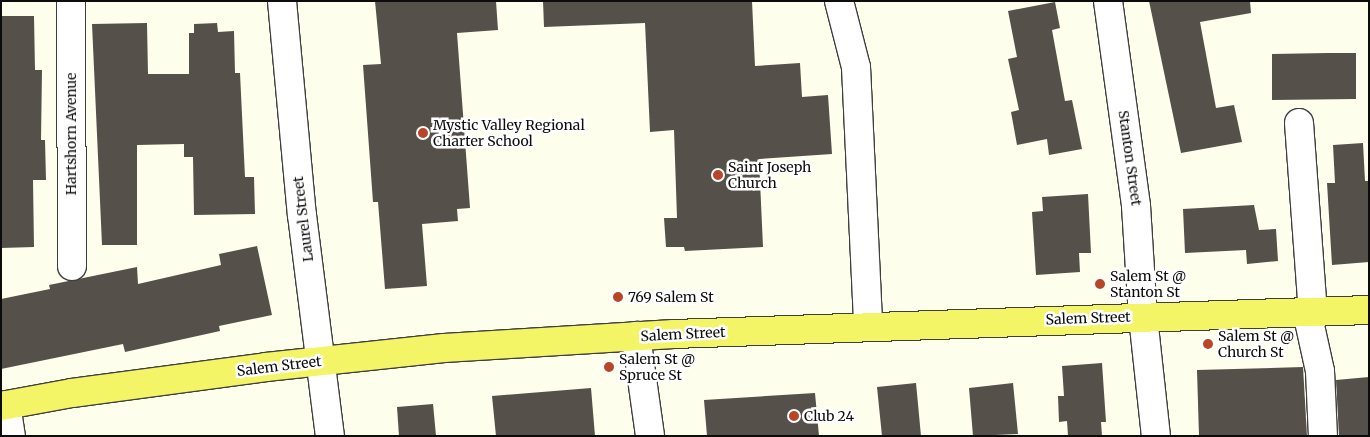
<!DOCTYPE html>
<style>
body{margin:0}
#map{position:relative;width:1370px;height:437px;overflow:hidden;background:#fefeec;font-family:Merriweather,serif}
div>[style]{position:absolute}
.building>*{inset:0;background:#555049}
.roads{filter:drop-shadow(1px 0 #3f3f3f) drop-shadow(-1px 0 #3f3f3f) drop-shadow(0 1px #3f3f3f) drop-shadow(0 -1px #3f3f3f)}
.minor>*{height:28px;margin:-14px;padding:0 14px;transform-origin:14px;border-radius:14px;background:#fff}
.major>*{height:28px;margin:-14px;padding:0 14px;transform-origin:14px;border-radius:14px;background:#f4f467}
.dots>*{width:14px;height:14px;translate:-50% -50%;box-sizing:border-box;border:2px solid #fff;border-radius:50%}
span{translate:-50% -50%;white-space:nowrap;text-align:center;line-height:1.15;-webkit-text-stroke:5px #fff;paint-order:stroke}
.poi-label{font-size:14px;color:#0c0c0c}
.left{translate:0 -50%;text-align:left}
.street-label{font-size:14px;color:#0c0c0c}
.frame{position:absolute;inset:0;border:2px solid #0c0c0c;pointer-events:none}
</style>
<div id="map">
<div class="building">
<div style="clip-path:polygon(375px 1px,496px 1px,498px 30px,457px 33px,470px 208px,457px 209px,458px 221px,422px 224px,427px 286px,385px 289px,378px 202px,373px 202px,363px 65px,381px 64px)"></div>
<div style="clip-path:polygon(543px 1px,752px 1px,755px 66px,800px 63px,802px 97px,828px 95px,832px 154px,759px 159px,763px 247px,685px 251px,684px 247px,666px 247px,664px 218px,677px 218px,674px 130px,650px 132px,645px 23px,544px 27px)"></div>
<div style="clip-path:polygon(1149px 1px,1250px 1px,1251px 13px,1200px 22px,1216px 108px,1234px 105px,1242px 142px,1181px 153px)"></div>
<div style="clip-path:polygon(1055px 2px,1060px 28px,1052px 30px,1065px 101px,1072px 100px,1082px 149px,1049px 155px,1047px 139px,1017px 145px,1011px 112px,1019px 110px,1008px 59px,1017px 57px,1008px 11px)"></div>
<div style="clip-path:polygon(1px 16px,34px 16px,35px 70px,42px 70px,41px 140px,45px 140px,46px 180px,33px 180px,34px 247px,1px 248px)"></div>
<div style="clip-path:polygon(147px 23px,148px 74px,189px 74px,189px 33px,194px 33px,194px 24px,217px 23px,218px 32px,234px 31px,235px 73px,240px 73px,245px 177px,254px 177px,255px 214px,194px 215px,193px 157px,184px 157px,184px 144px,137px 145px,137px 245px,102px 245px,92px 24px)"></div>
<div style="clip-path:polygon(1328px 53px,1356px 53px,1356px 99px,1272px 100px,1272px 54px)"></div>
<div style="clip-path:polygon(1363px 143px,1365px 181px,1369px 181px,1369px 262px,1332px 265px,1327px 183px,1335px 183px,1333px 145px)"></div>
<div style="clip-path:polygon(1088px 194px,1091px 253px,1079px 253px,1080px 272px,1036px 275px,1032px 212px,1043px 211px,1042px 197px)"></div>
<div style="clip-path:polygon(1254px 205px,1259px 230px,1276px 229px,1278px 261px,1247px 264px,1246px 250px,1185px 253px,1183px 209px)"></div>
<div style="clip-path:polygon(257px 246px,272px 315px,219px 326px,220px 331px,125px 352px,123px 344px,1px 369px,1px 299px,50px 289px,49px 285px,137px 267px,138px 284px,221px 265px,219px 254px)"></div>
<div style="clip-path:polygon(1102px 363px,1106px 422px,1101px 422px,1102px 436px,1068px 436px,1067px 421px,1059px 422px,1058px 396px,1064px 396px,1062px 366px)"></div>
<div style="clip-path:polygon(1303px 367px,1307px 436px,1199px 436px,1197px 370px)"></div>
<div style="clip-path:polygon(1369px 377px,1369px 436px,1339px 436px,1336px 380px)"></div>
<div style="clip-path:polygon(916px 383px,921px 436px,882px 436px,877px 387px)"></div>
<div style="clip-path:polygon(1013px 383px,1018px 434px,973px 436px,969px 388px)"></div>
<div style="clip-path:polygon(591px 388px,595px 436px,496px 436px,492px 396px)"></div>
<div style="clip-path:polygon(815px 393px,819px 436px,707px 436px,704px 400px)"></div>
<div style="clip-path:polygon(433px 404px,436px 436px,399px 436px,397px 407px)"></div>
</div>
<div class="roads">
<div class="minor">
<div style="left:71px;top:1px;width:265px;rotate:89.8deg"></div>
<div style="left:282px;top:1px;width:215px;rotate:84.7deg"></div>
<div style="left:302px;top:215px;width:223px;rotate:82.8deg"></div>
<div style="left:839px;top:1px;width:68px;rotate:75.6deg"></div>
<div style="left:856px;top:67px;width:259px;rotate:87.3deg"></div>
<div style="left:1108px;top:1px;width:207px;rotate:82.2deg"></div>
<div style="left:1136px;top:206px;width:111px;rotate:86.4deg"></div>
<div style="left:1143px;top:317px;width:120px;rotate:83.8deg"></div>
<div style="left:1299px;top:123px;width:190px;rotate:85.8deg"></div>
<div style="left:1307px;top:312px;width:60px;rotate:77.6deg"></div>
<div style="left:1320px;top:371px;width:65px;rotate:87.4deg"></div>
<div style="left:636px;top:336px;width:101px;rotate:82deg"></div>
<div style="left:6px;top:405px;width:31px;rotate:81deg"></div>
</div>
<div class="major">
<div style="left:1px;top:406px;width:72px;rotate:-10.4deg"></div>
<div style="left:72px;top:393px;width:196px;rotate:-7.6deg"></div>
<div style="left:266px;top:367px;width:179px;rotate:-6.1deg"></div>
<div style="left:444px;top:348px;width:230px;rotate:-3.5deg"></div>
<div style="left:674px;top:334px;width:695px;rotate:-1.98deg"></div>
</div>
</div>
<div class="dots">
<div style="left:423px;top:133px;background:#b84529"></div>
<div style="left:718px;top:175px;background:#b84529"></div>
<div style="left:1100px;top:284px;background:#b84529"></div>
<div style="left:618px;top:297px;background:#b84529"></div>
<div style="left:1208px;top:344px;background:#b84529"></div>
<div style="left:609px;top:367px;background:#b84529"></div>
<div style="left:794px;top:416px;background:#b84529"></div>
</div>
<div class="poi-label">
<span class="left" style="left:433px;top:133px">Mystic Valley Regional<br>Charter School</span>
<span class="left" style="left:728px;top:175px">Saint Joseph<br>Church</span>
<span class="left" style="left:1110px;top:284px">Salem St @<br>Stanton St</span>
<span class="left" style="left:628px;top:297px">769 Salem St</span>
<span class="left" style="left:1218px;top:344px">Salem St @<br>Church St</span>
<span class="left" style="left:619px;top:367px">Salem St @<br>Spruce St</span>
<span class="left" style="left:804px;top:416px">Club 24</span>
</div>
<div class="street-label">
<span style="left:71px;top:134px;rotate:-90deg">Hartshorn Avenue</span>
<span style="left:1130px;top:158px;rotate:82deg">Stanton Street</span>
<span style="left:303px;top:219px;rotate:-97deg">Laurel Street</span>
<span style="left:1088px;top:318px;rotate:-2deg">Salem Street</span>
<span style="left:683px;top:334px;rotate:-3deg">Salem Street</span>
<span style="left:279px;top:366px;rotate:-7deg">Salem Street</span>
</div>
<div class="frame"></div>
</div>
